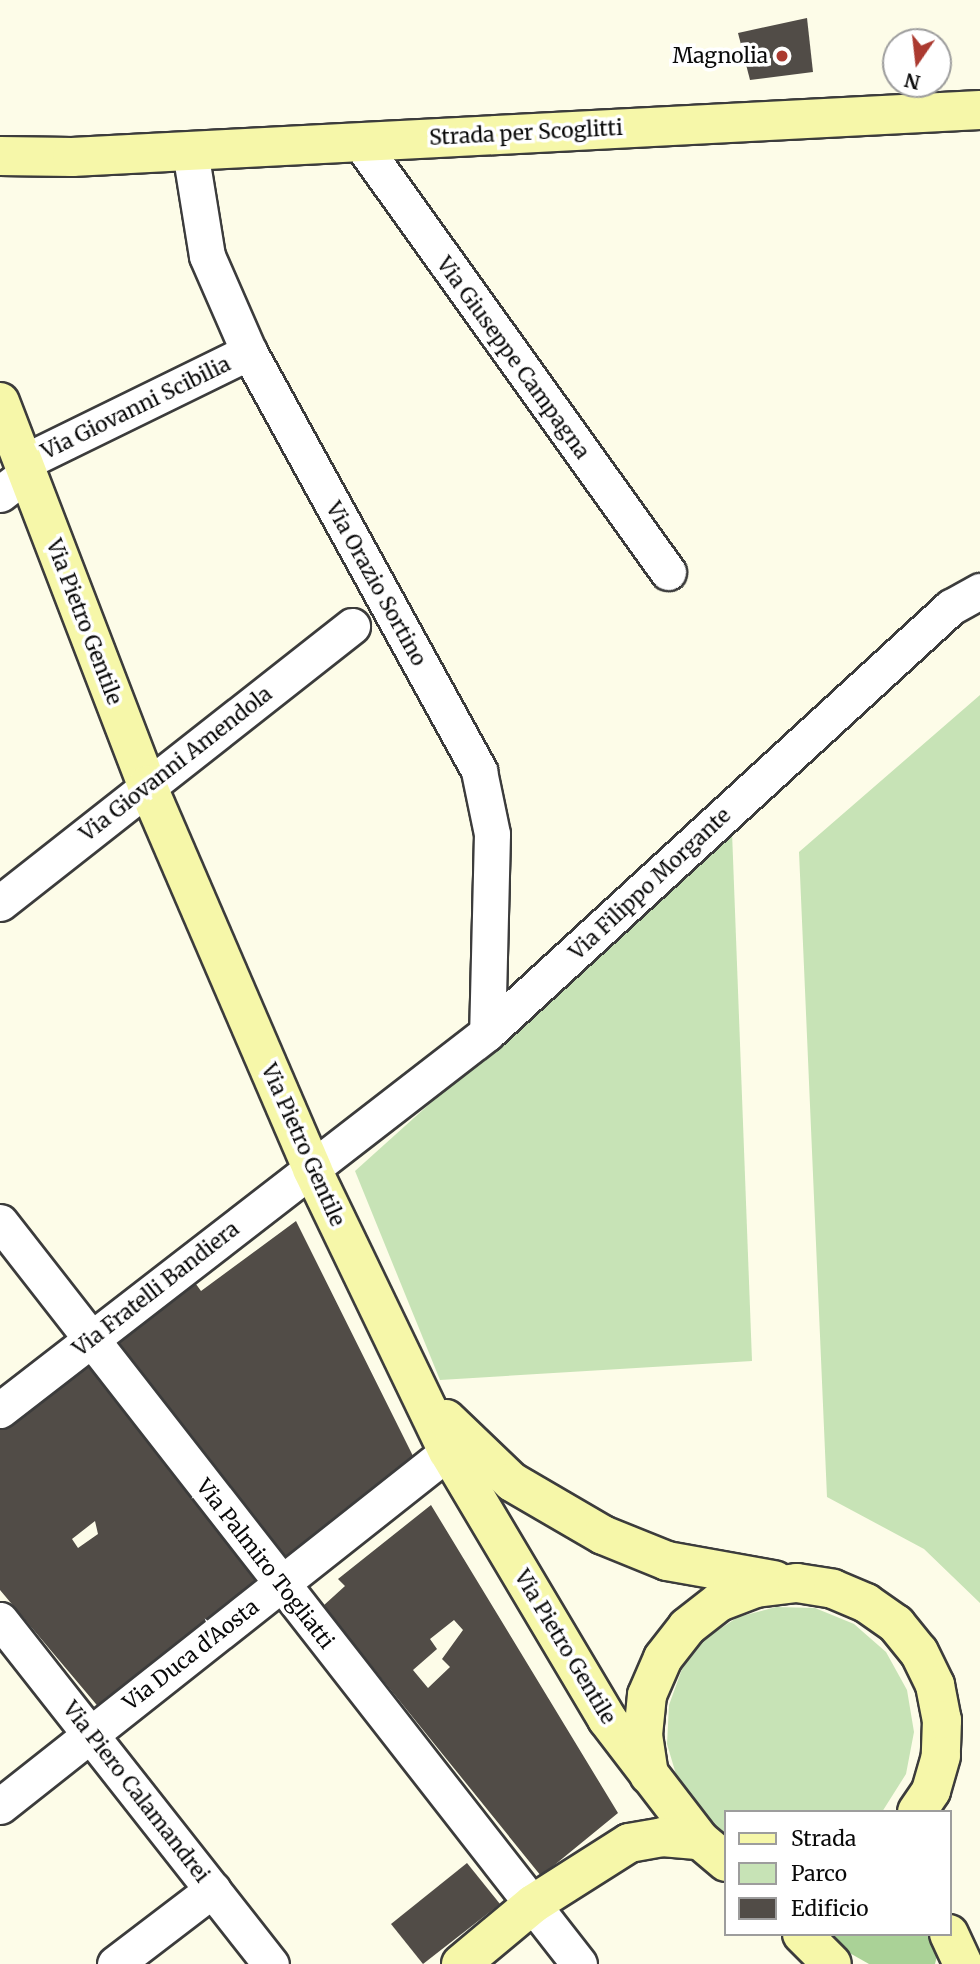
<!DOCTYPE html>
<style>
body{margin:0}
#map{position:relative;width:980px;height:1964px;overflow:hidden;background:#fdfce8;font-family:Merriweather,serif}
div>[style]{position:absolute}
.green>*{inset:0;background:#c7e3b6}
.forest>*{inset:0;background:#aad297}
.building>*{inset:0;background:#514c47}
.roads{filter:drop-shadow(2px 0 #3c3c3c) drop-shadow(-2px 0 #3c3c3c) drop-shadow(0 2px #3c3c3c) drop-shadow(0 -2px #3c3c3c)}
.street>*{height:35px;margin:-17.5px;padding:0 17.5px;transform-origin:17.5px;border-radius:17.5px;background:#fff}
.secondary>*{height:38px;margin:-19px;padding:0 19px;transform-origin:19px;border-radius:19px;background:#f6f7a9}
.dots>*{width:19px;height:19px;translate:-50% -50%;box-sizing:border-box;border:4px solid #fff;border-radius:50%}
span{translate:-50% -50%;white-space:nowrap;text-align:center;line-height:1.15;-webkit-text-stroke:7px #fff;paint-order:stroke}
.poi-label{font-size:21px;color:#090909}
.right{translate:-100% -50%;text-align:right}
.street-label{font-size:21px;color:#090909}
.legend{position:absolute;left:724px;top:1810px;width:228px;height:126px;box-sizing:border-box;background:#fff;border:2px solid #9d9d9d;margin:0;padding:9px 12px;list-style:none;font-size:21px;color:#090909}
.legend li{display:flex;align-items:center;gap:14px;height:35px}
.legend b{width:35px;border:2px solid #9d9d9d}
.north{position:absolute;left:882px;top:28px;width:70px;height:70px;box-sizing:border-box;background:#fff;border:2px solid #9d9d9d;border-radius:50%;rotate:194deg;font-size:19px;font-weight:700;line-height:28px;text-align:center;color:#090909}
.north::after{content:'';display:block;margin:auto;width:24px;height:32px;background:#ab3a30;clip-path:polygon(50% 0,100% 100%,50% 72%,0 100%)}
</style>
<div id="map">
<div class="green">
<div style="clip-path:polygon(980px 695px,980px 1603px,924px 1549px,827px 1497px,799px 852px)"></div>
<div style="clip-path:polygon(732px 832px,752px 1361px,440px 1380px,355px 1171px)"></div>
<div style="clip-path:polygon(776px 1607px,815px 1608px,854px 1624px,886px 1652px,907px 1690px,914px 1732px,906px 1774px,882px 1812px,726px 1812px,726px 1834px,700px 1813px,678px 1781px,667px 1744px,669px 1705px,682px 1669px,706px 1638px,738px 1617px)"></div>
</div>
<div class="forest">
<div style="clip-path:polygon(816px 1934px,930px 1934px,937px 1956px,935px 1964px,869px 1964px)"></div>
</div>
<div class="building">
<div style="clip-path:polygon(807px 18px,813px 72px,750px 80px,738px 33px)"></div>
<div style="clip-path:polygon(296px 1221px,415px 1460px,288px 1564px,114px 1344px,193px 1280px,201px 1291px)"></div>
<div style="clip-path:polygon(evenodd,87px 1352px,140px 1430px,258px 1581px,101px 1710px,0 1590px,0 1423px,87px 1352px,95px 1521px,98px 1534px,78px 1548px,72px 1539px,95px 1521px)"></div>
<div style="clip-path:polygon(evenodd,431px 1505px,618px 1813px,541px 1876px,323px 1606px,345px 1586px,338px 1579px,431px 1505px,454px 1620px,463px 1630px,442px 1659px,450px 1667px,428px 1688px,413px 1670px,437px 1649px,430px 1639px,454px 1620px)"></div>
<div style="clip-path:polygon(467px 1863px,500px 1904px,423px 1964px,391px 1924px)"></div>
</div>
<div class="roads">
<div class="street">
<div style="left:360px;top:142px;width:529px;rotate:54.39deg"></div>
<div style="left:190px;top:151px;width:106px;rotate:80.8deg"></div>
<div style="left:207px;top:256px;width:105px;rotate:66.4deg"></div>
<div style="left:249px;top:352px;width:478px;rotate:61.2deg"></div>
<div style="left:479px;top:771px;width:64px;rotate:78.3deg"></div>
<div style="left:492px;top:834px;width:199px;rotate:91.4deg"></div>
<div style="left:22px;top:463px;width:253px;rotate:-26.1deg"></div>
<div style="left:0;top:494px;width:33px;rotate:-38deg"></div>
<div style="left:0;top:903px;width:448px;rotate:-38.2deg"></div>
<div style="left:0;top:1222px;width:941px;rotate:52.03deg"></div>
<div style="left:0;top:1410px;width:616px;rotate:-37.74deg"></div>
<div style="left:487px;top:1033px;width:630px;rotate:-42.56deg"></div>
<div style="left:951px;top:607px;width:33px;rotate:-29deg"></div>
<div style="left:0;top:1620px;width:438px;rotate:51.8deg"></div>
<div style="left:0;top:1806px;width:590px;rotate:-38.33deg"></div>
<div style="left:115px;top:1964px;width:123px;rotate:-37.4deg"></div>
</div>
<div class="secondary">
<div style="left:0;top:156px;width:72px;rotate:0.8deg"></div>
<div style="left:72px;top:157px;width:909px;rotate:-2.96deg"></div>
<div style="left:0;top:402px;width:410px;rotate:69deg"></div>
<div style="left:147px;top:785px;width:418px;rotate:66.7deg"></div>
<div style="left:312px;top:1169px;width:313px;rotate:64.3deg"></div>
<div style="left:448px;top:1451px;width:312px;rotate:59.3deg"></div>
<div style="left:607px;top:1719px;width:153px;rotate:52.5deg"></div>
<div style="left:700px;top:1840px;width:34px;rotate:40deg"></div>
<div style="left:446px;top:1419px;width:91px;rotate:43.7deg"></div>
<div style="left:512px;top:1482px;width:105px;rotate:30.2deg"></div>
<div style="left:603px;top:1535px;width:69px;rotate:22.1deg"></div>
<div style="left:667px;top:1561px;width:109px;rotate:10.1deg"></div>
<div style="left:649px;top:1775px;width:40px;rotate:-98.5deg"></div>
<div style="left:643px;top:1735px;width:40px;rotate:-84.3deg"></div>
<div style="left:647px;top:1695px;width:40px;rotate:-66.6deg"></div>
<div style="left:663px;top:1658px;width:39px;rotate:-52deg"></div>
<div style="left:687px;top:1627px;width:41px;rotate:-38deg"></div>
<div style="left:719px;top:1602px;width:40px;rotate:-21deg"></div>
<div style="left:756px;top:1588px;width:41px;rotate:-7deg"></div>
<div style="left:797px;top:1583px;width:36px;rotate:9deg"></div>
<div style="left:833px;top:1589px;width:36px;rotate:23deg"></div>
<div style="left:866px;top:1603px;width:37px;rotate:35deg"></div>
<div style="left:896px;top:1624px;width:36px;rotate:51deg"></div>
<div style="left:919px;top:1652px;width:37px;rotate:64deg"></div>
<div style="left:935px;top:1685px;width:36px;rotate:79deg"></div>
<div style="left:942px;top:1720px;width:36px;rotate:92deg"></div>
<div style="left:941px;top:1756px;width:36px;rotate:106deg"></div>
<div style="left:931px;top:1791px;width:25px;rotate:124deg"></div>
<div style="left:802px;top:1934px;width:42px;rotate:45deg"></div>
<div style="left:949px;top:1934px;width:33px;rotate:65deg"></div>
<div style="left:461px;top:1964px;width:94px;rotate:-39.8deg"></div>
<div style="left:533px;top:1904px;width:114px;rotate:-32.4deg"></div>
<div style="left:629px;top:1843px;width:34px;rotate:-10deg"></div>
<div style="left:662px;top:1837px;width:38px;rotate:5deg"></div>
</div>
</div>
<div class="dots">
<div style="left:782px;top:56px;background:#ab3a30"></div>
</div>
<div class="poi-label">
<span class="right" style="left:768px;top:56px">Magnolia</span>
</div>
<div class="street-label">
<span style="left:526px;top:133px;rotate:-3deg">Strada per Scoglitti</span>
<span style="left:513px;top:358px;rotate:54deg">Via Giuseppe Campagna</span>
<span style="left:136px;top:408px;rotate:-26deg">Via Giovanni Scibilia</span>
<span style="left:376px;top:584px;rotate:61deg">Via Orazio Sortino</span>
<span style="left:84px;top:622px;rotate:69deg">Via Pietro Gentile</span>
<span style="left:176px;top:764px;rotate:-38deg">Via Giovanni Amendola</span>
<span style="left:650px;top:884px;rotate:-43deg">Via Filippo Morgante</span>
<span style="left:303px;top:1145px;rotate:66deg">Via Pietro Gentile</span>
<span style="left:156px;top:1289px;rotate:-38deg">Via Fratelli Bandiera</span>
<span style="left:265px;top:1564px;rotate:52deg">Via Palmiro Togliatti</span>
<span style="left:565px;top:1647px;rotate:59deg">Via Pietro Gentile</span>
<span style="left:191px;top:1655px;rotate:-38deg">Via Duca d'Aosta</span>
<span style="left:136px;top:1792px;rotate:52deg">Via Piero Calamandrei</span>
</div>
<ul class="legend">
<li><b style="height:9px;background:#f6f7a9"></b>Strada</li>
<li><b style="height:19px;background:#c7e3b6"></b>Parco</li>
<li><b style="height:19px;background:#514c47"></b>Edificio</li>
</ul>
<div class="north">N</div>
</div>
